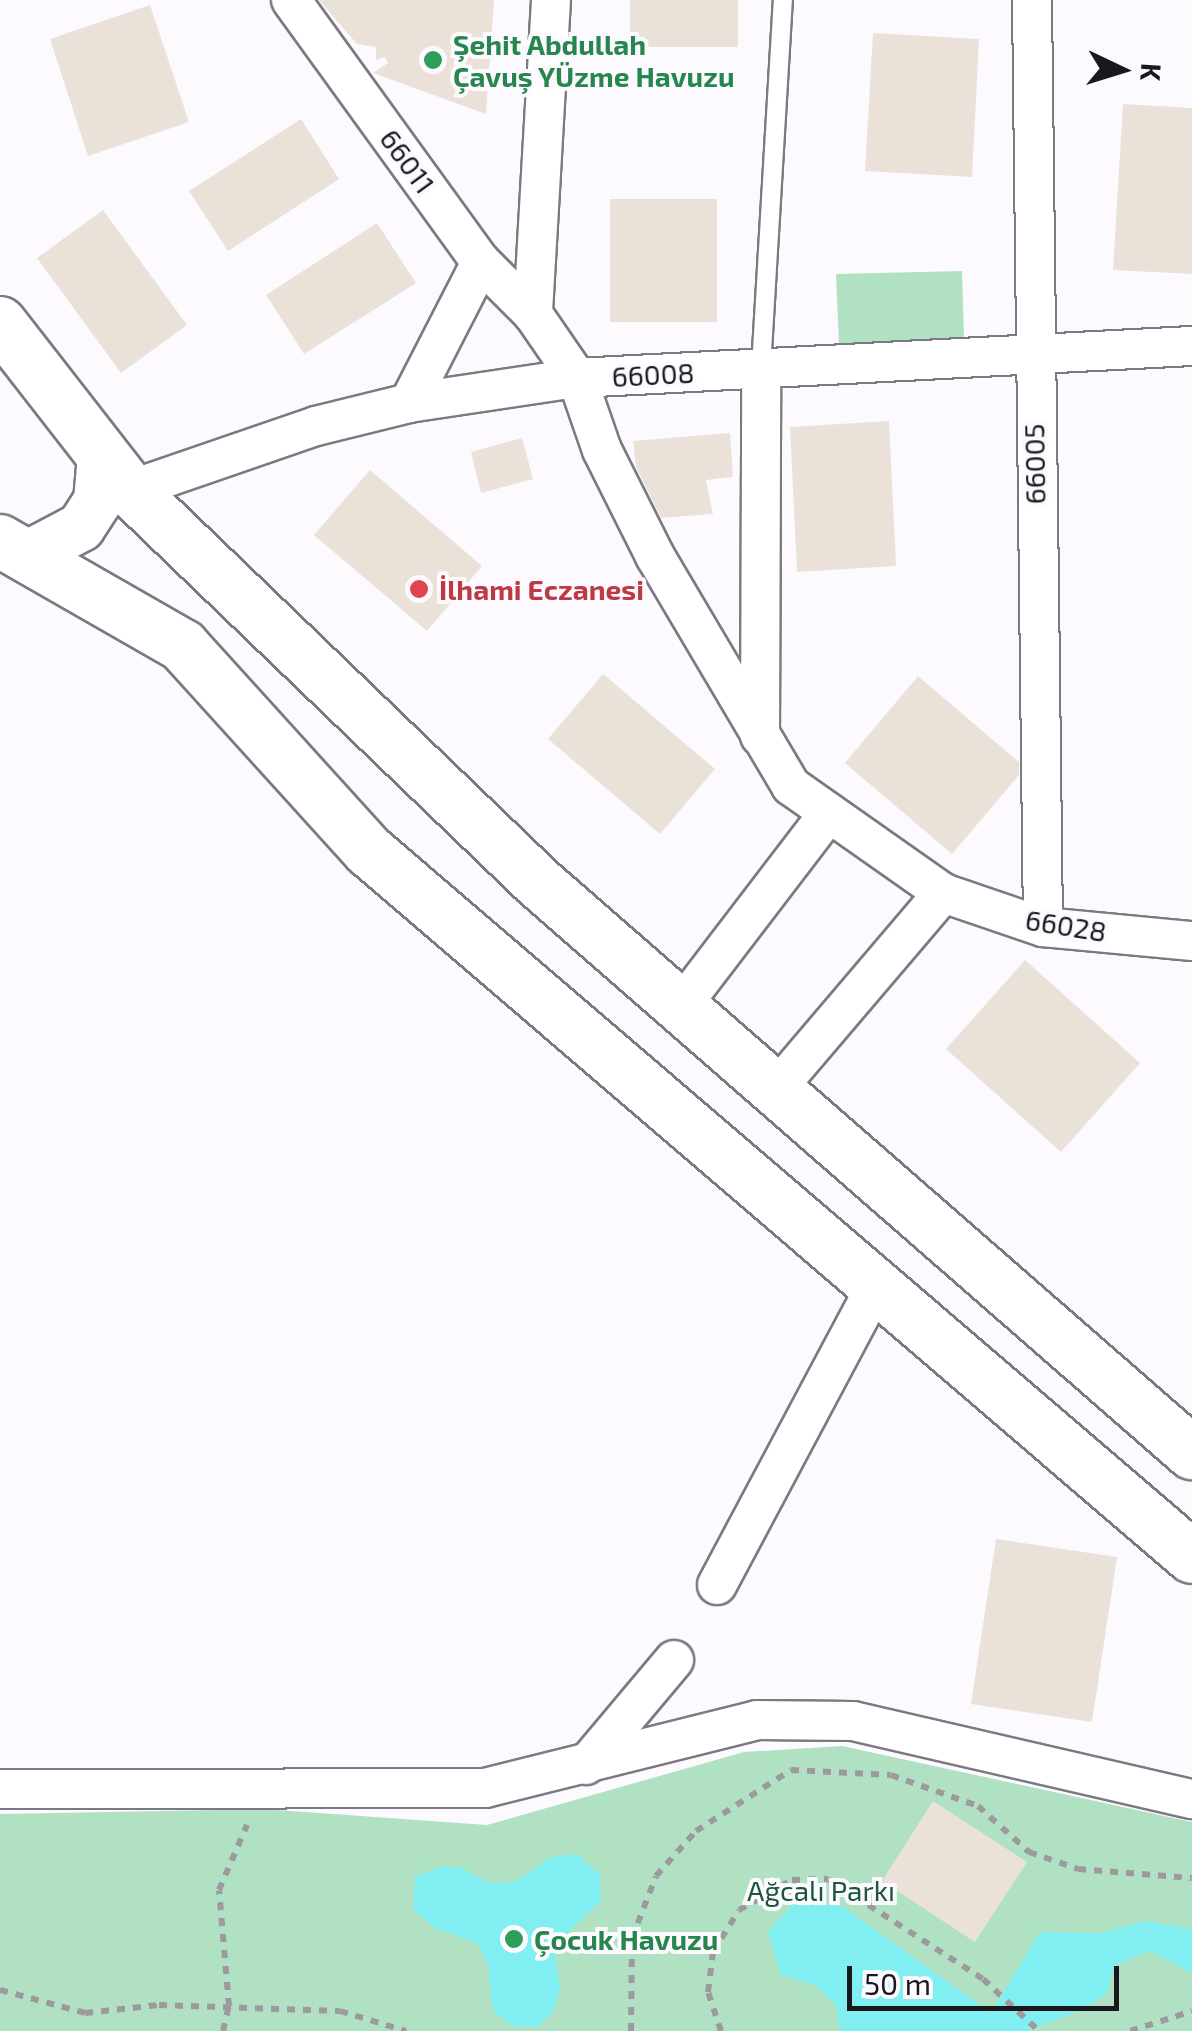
<!DOCTYPE html>
<meta charset="utf-8">
<style>
body{margin:0}
#map{position:relative;width:1192px;height:2031px;overflow:hidden;background:#fcfafe;font-family:"Exo 2",sans-serif}
div>[style]{position:absolute}
.green>*{inset:0;background:#b0e1c3}
.water>*{inset:0;background:#81eff1}
.building>*{inset:0;background:#eae2d8}
.path>*{height:6px;margin-top:-3px;transform-origin:0;background:repeating-linear-gradient(90deg,#9c9a9e 0 8px,transparent 0 16px)}
.roads{filter:drop-shadow(2px 0 #7d7882) drop-shadow(-2px 0 #7d7882) drop-shadow(0 2px #7d7882) drop-shadow(0 -2px #7d7882)}
.service>*{height:18px;margin:-9px;padding:0 9px;transform-origin:9px;border-radius:9px;background:#fff}
.minor>*{height:38px;margin:-19px;padding:0 19px;transform-origin:19px;border-radius:19px;background:#fff}
.tertiary>*{height:48px;margin:-24px;padding:0 24px;transform-origin:24px;border-radius:24px;background:#fff}
.secondary>*{height:52px;margin:-26px;padding:0 26px;transform-origin:26px;border-radius:26px;background:#fff}
.dots>*{width:28px;height:28px;translate:-50% -50%;box-sizing:border-box;border:5px solid #fcfafe;border-radius:50%}
span{translate:-50% -50%;white-space:nowrap;text-align:center;line-height:1.15;-webkit-text-stroke:8px #fcfafe;paint-order:stroke}
.leisure-label{font-size:28px;color:#27864d;font-weight:700}
.left{translate:0 -50%;text-align:left}
.street-label{font-size:28px;color:#1a181c}
.health-label{font-size:28px;color:#be3a42;font-weight:700}
.park-label{font-size:28px;color:#1b5639}
.north{position:absolute;left:1072px;top:20px;width:100px;height:100px;-webkit-text-stroke:8px #fcfafe;paint-order:stroke;rotate:94deg;font-size:28px;font-weight:700;line-height:40px;text-align:center;color:#1a181c}
.north::after{content:'';display:block;margin:auto;width:35px;height:45px;background:#1a181c;clip-path:polygon(50% 0,100% 100%,50% 72%,0 100%)}
.scale{position:absolute;left:847px;top:1966px;width:272px;height:45px;box-sizing:border-box;border:5px solid #1a181c;border-top:0;padding-left:12px;font-size:30px;line-height:35px;white-space:nowrap;color:#1a181c;-webkit-text-stroke:8px #fcfafe;paint-order:stroke}
</style>
<div id="map">
<div class="green">
<div style="clip-path:polygon(962px 271px,964px 337px,839px 344px,836px 274px)"></div>
<div style="clip-path:polygon(842px 1746px,1192px 1822px,1192px 2031px,0 2031px,0 1814px,263px 1809px,487px 1825px,744px 1752px)"></div>
</div>
<div class="water">
<div style="clip-path:polygon(577px 1854px,600px 1875px,601px 1900px,554px 1946px,560px 1989px,554px 2011px,537px 2027px,512px 2027px,493px 2010px,488px 1965px,478px 1944px,433px 1927px,413px 1909px,415px 1877px,441px 1866px,462px 1868px,489px 1883px,515px 1882px,551px 1857px)"></div>
<div style="clip-path:polygon(795px 1902px,842px 1906px,991px 2013px,1040px 1932px,1100px 1933px,1146px 1921px,1192px 1929px,1192px 1973px,1149px 1951px,1114px 1966px,1107px 1994px,1084px 2009px,1027px 2031px,840px 2031px,836px 2005px,816px 1986px,781px 1975px,768px 1932px)"></div>
</div>
<div class="building">
<div style="clip-path:polygon(319px 0,494px 0,486px 114px,373px 73px,388px 63px,385px 57px,376px 60px,376px 47px,357px 44px)"></div>
<div style="clip-path:polygon(630px 0,738px 0,738px 47px,630px 47px)"></div>
<div style="clip-path:polygon(150px 5px,189px 122px,88px 156px,50px 39px)"></div>
<div style="clip-path:polygon(873px 33px,979px 39px,972px 177px,865px 171px)"></div>
<div style="clip-path:polygon(1123px 104px,1192px 108px,1192px 274px,1113px 270px)"></div>
<div style="clip-path:polygon(301px 119px,339px 179px,228px 251px,189px 191px)"></div>
<div style="clip-path:polygon(610px 199px,717px 199px,717px 322px,610px 322px)"></div>
<div style="clip-path:polygon(103px 210px,187px 325px,121px 373px,37px 258px)"></div>
<div style="clip-path:polygon(377px 223px,416px 283px,304px 354px,266px 295px)"></div>
<div style="clip-path:polygon(889px 421px,896px 566px,797px 572px,790px 427px)"></div>
<div style="clip-path:polygon(730px 433px,733px 477px,706px 480px,713px 514px,661px 518px,636px 467px,633px 441px)"></div>
<div style="clip-path:polygon(522px 438px,533px 479px,481px 493px,471px 452px)"></div>
<div style="clip-path:polygon(370px 470px,482px 566px,427px 631px,314px 535px)"></div>
<div style="clip-path:polygon(603px 674px,715px 769px,660px 834px,548px 739px)"></div>
<div style="clip-path:polygon(918px 676px,1019px 762px,1019px 775px,952px 854px,845px 763px)"></div>
<div style="clip-path:polygon(1025px 960px,1140px 1063px,1061px 1152px,946px 1049px)"></div>
<div style="clip-path:polygon(996px 1539px,1117px 1557px,1092px 1722px,971px 1704px)"></div>
<div style="clip-path:polygon(933px 1801px,1027px 1862px,975px 1942px,882px 1881px)"></div>
</div>
<div class="path">
<div style="left:0;top:1990px;width:88px;rotate:15.1deg"></div>
<div style="left:85px;top:2013px;width:74px;rotate:-6.2deg"></div>
<div style="left:159px;top:2005px;width:181px;rotate:1.9deg"></div>
<div style="left:340px;top:2011px;width:69px;rotate:16.9deg"></div>
<div style="left:223px;top:2031px;width:26px;rotate:-77deg"></div>
<div style="left:229px;top:2006px;width:116px;rotate:-94.9deg"></div>
<div style="left:219px;top:1890px;width:71px;rotate:-66.7deg"></div>
<div style="left:631px;top:2031px;width:93px;rotate:-89.4deg"></div>
<div style="left:632px;top:1938px;width:66px;rotate:-68.8deg"></div>
<div style="left:656px;top:1876px;width:60px;rotate:-48.4deg"></div>
<div style="left:696px;top:1831px;width:113px;rotate:-32.7deg"></div>
<div style="left:791px;top:1770px;width:100px;rotate:2.9deg"></div>
<div style="left:891px;top:1775px;width:92px;rotate:19.6deg"></div>
<div style="left:978px;top:1806px;width:69px;rotate:42deg"></div>
<div style="left:1029px;top:1852px;width:52px;rotate:19.1deg"></div>
<div style="left:1078px;top:1869px;width:114px;rotate:4.5deg"></div>
<div style="left:721px;top:2031px;width:41px;rotate:-108.4deg"></div>
<div style="left:708px;top:1992px;width:40px;rotate:-82.9deg"></div>
<div style="left:713px;top:1952px;width:49px;rotate:-58.2deg"></div>
<div style="left:739px;top:1910px;width:61px;rotate:-29.5deg"></div>
<div style="left:792px;top:1880px;width:36px;rotate:-2deg"></div>
<div style="left:828px;top:1879px;width:184px;rotate:32.8deg"></div>
<div style="left:983px;top:1979px;width:76px;rotate:42.9deg"></div>
<div style="left:1130px;top:2031px;width:65px;rotate:-17.9deg"></div>
</div>
<div class="roads">
<div class="service">
<div style="left:761px;top:368px;width:369px;rotate:-86.6deg"></div>
</div>
<div class="minor">
<div style="left:291px;top:0;width:324px;rotate:54.1deg"></div>
<div style="left:481px;top:262px;width:74px;rotate:45deg"></div>
<div style="left:551px;top:0;width:315px;rotate:93.3deg"></div>
<div style="left:533px;top:314px;width:78px;rotate:55.5deg"></div>
<div style="left:577px;top:378px;width:76px;rotate:70.9deg"></div>
<div style="left:602px;top:450px;width:119px;rotate:63.4deg"></div>
<div style="left:655px;top:556px;width:267px;rotate:59.4deg"></div>
<div style="left:791px;top:786px;width:186px;rotate:35.1deg"></div>
<div style="left:943px;top:893px;width:106px;rotate:18.8deg"></div>
<div style="left:1043px;top:927px;width:150px;rotate:5.4deg"></div>
<div style="left:1032px;top:0;width:927px;rotate:89.32deg"></div>
<div style="left:409px;top:403px;width:158px;rotate:-62.9deg"></div>
<div style="left:130px;top:490px;width:197px;rotate:-19deg"></div>
<div style="left:316px;top:426px;width:96px;rotate:-13.9deg"></div>
<div style="left:409px;top:403px;width:170px;rotate:-8.5deg"></div>
<div style="left:577px;top:378px;width:616px;rotate:-2.98deg"></div>
<div style="left:760px;top:736px;width:368px;rotate:-89.8deg"></div>
<div style="left:682px;top:1005px;width:242px;rotate:-52.6deg"></div>
<div style="left:778px;top:1087px;width:255px;rotate:-49.6deg"></div>
<div style="left:717px;top:1585px;width:341px;rotate:-62deg"></div>
<div style="left:586px;top:1765px;width:137px;rotate:-50deg"></div>
<div style="left:0;top:1789px;width:485px;rotate:-0.1deg"></div>
<div style="left:485px;top:1788px;width:280px;rotate:-14deg"></div>
<div style="left:757px;top:1720px;width:96px;rotate:0.6deg"></div>
<div style="left:853px;top:1721px;width:348px;rotate:13deg"></div>
</div>
<div class="tertiary">
<div style="left:28px;top:555px;width:60px;rotate:-27.8deg"></div>
<div style="left:81px;top:527px;width:31px;rotate:-57deg"></div>
<div style="left:98px;top:501px;width:46px;rotate:-85deg"></div>
</div>
<div class="secondary">
<div style="left:0;top:323px;width:212px;rotate:52.1deg"></div>
<div style="left:130px;top:490px;width:567px;rotate:43.86deg"></div>
<div style="left:539px;top:883px;width:867px;rotate:41.12deg"></div>
<div style="left:0;top:541px;width:211px;rotate:29.8deg"></div>
<div style="left:183px;top:646px;width:277px;rotate:47.8deg"></div>
<div style="left:369px;top:851px;width:1084px;rotate:40.62deg"></div>
</div>
</div>
<div class="dots">
<div style="left:433px;top:60px;background:#2e9e5b"></div>
<div style="left:419px;top:589px;background:#e0444e"></div>
<div style="left:514px;top:1939px;background:#2e9e5b"></div>
</div>
<div class="leisure-label">
<span class="left" style="left:453px;top:60px">Şehit Abdullah<br>Çavuş YÜzme Havuzu</span>
<span class="left" style="left:534px;top:1939px">Çocuk Havuzu</span>
</div>
<div class="street-label">
<span style="left:408px;top:161px;rotate:54deg">66011</span>
<span style="left:653px;top:374px;rotate:-3deg">66008</span>
<span style="left:1034px;top:464px;rotate:-91deg">66005</span>
<span style="left:1066px;top:925px;rotate:9deg">66028</span>
</div>
<div class="health-label">
<span class="left" style="left:439px;top:589px">İlhami Eczanesi</span>
</div>
<div class="park-label">
<span style="left:821px;top:1890px">Ağcalı Parkı</span>
</div>
<div class="north">K</div>
<div class="scale">50 m</div>
</div>
